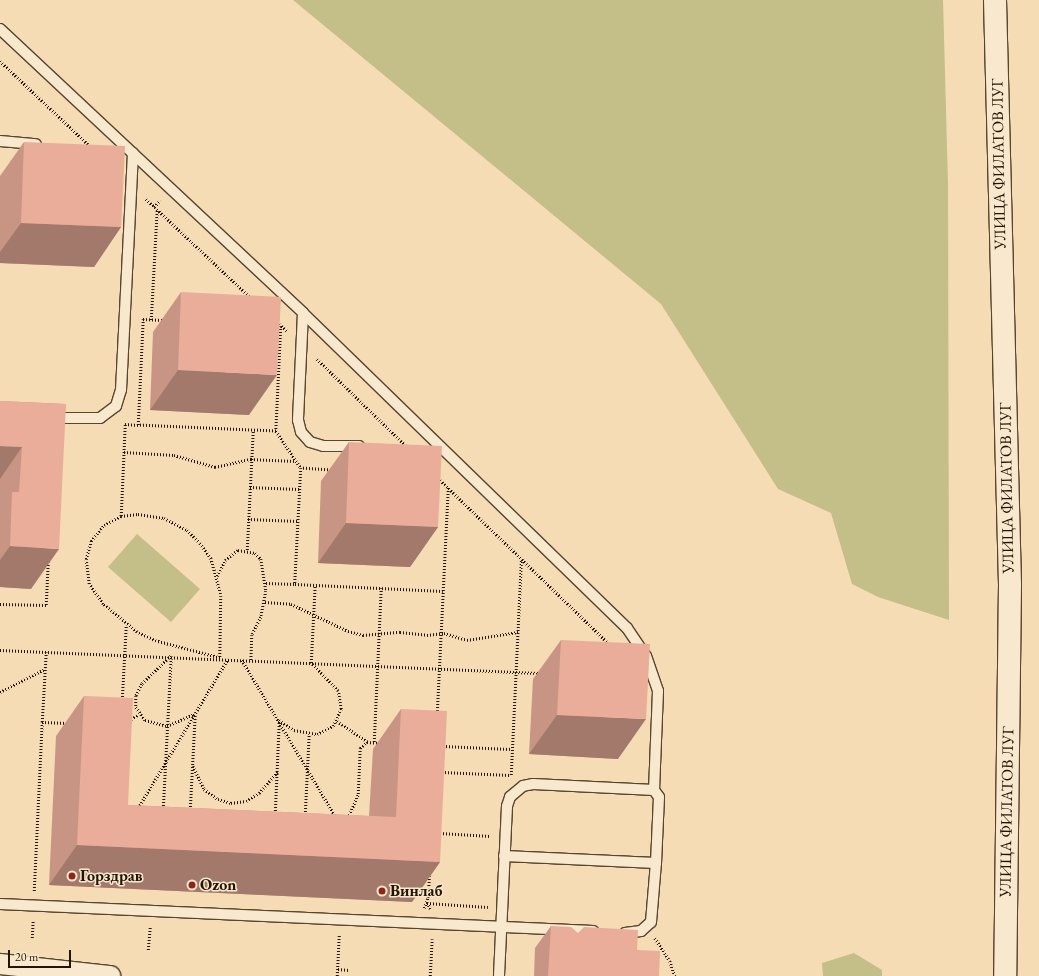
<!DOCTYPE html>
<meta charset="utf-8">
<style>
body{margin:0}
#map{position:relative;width:1039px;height:976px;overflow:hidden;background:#f5dcb4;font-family:"EB Garamond",serif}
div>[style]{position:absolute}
.green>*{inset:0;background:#c4be88}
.path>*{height:2.5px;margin-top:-1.25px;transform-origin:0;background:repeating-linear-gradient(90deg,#221402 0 1px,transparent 0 3px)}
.roads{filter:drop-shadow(1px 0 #57462e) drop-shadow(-1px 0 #57462e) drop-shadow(0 1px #57462e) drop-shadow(0 -1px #57462e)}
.service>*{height:10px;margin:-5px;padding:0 5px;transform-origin:5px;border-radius:5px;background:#f8e8ce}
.minor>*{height:20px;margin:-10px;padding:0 10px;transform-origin:10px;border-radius:10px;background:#f8e8ce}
.tertiary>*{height:22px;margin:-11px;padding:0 11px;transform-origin:11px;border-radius:11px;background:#f8e8ce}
.wall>*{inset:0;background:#c89584}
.shaded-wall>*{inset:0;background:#a3796b}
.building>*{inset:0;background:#e9ad99}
.dots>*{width:11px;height:11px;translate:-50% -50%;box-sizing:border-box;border:2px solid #f8e8ce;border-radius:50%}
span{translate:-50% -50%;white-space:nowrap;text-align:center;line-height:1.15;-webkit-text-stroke:3px #f8e8ce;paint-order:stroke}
.street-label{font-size:16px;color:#221402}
.poi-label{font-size:16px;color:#221402;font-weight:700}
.left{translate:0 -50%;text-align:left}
.scale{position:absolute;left:8px;top:950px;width:63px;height:18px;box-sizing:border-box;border:2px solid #221402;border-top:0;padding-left:5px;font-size:12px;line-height:14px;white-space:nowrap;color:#221402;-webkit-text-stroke:3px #f8e8ce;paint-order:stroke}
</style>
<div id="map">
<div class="green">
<div style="clip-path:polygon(293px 0,943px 0,948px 184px,949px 620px,878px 597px,852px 584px,831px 513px,778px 489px,661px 304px)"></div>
<div style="clip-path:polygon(137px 534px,200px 589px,171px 622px,108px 567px)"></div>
<div style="clip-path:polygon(854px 953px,882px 970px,882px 976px,823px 976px,822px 963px)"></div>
</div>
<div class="path">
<div style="left:0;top:61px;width:124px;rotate:43.4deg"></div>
<div style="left:146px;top:199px;width:143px;rotate:43.3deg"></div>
<div style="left:154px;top:207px;width:9px;rotate:-49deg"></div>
<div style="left:143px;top:319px;width:138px;rotate:2.9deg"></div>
<div style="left:281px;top:326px;width:105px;rotate:92.7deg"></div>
<div style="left:276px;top:431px;width:138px;rotate:-177.5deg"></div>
<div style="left:138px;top:425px;width:106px;rotate:-87.3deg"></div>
<div style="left:151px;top:320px;width:111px;rotate:-86.9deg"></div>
<div style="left:277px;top:322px;width:13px;rotate:42deg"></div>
<div style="left:317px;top:359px;width:124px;rotate:44.3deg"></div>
<div style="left:276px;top:431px;width:45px;rotate:56deg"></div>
<div style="left:124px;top:452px;width:50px;rotate:3.4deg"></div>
<div style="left:174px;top:455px;width:43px;rotate:16.3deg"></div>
<div style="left:215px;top:467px;width:37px;rotate:-13deg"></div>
<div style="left:251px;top:459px;width:45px;rotate:2.5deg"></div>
<div style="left:331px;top:470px;width:30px;rotate:-176deg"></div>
<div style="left:301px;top:468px;width:116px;rotate:93deg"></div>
<div style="left:295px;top:584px;width:148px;rotate:2.7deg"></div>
<div style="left:443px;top:591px;width:104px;rotate:-87.2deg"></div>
<div style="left:438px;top:478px;width:237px;rotate:44.1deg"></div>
<div style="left:250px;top:487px;width:49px;rotate:2.3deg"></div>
<div style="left:138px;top:514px;width:26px;rotate:9deg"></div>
<div style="left:164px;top:518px;width:26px;rotate:28deg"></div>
<div style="left:187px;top:530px;width:18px;rotate:45deg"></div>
<div style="left:200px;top:543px;width:19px;rotate:54deg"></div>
<div style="left:211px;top:558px;width:39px;rotate:75deg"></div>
<div style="left:221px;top:596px;width:62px;rotate:90.9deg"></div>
<div style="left:220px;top:658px;width:66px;rotate:-165.1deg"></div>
<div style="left:156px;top:641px;width:21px;rotate:-155deg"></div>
<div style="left:137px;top:632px;width:44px;rotate:-140.5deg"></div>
<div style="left:103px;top:604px;width:24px;rotate:-125deg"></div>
<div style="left:89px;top:584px;width:25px;rotate:-97deg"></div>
<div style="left:86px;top:559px;width:19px;rotate:-74deg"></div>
<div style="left:91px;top:541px;width:21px;rotate:-51deg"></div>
<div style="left:104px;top:525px;width:19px;rotate:-28deg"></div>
<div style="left:121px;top:516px;width:17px;rotate:-7deg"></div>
<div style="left:121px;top:516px;width:92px;rotate:-87.5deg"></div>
<div style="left:125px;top:424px;width:13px;rotate:4deg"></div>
<div style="left:248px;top:519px;width:50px;rotate:2.3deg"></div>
<div style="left:247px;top:550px;width:120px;rotate:-87.1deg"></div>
<div style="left:217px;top:576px;width:18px;rotate:-63deg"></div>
<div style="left:225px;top:560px;width:16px;rotate:-38deg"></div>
<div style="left:238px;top:550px;width:17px;rotate:10deg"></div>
<div style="left:255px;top:553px;width:8px;rotate:45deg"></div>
<div style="left:261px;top:559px;width:32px;rotate:81deg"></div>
<div style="left:266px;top:591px;width:26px;rotate:101deg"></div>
<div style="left:261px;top:617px;width:20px;rotate:117deg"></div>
<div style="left:252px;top:635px;width:25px;rotate:92deg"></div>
<div style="left:266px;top:583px;width:29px;rotate:2deg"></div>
<div style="left:265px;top:602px;width:26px;rotate:4deg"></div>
<div style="left:291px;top:604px;width:63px;rotate:25.3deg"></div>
<div style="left:348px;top:631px;width:16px;rotate:15deg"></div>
<div style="left:363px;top:635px;width:37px;rotate:-5deg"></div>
<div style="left:400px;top:632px;width:27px;rotate:6deg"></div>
<div style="left:427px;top:635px;width:17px;rotate:-7deg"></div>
<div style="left:444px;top:633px;width:24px;rotate:17deg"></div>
<div style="left:467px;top:640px;width:52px;rotate:-8.9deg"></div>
<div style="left:0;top:604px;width:46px;rotate:1.2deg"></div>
<div style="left:46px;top:605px;width:43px;rotate:-87.3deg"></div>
<div style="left:0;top:650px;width:540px;rotate:2.44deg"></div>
<div style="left:171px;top:656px;width:40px;rotate:136deg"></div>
<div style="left:142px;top:684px;width:13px;rotate:117deg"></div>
<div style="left:136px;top:696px;width:11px;rotate:90deg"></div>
<div style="left:136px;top:707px;width:16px;rotate:55deg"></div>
<div style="left:145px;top:720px;width:23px;rotate:15deg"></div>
<div style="left:167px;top:726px;width:30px;rotate:-24deg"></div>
<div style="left:242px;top:660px;width:183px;rotate:59.1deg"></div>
<div style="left:0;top:692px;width:51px;rotate:-27.1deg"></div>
<div style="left:122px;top:700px;width:75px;rotate:-86.9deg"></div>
<div style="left:437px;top:714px;width:123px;rotate:-87.2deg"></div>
<div style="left:131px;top:719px;width:9px;rotate:-32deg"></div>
<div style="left:279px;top:720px;width:18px;rotate:34deg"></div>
<div style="left:294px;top:730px;width:23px;rotate:10deg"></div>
<div style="left:317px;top:734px;width:18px;rotate:-27deg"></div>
<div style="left:333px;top:726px;width:19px;rotate:-65deg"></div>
<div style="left:341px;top:709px;width:18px;rotate:-99deg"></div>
<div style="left:338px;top:691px;width:39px;rotate:-134deg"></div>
<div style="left:311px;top:663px;width:78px;rotate:-87.1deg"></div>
<div style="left:337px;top:721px;width:37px;rotate:34deg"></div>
<div style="left:42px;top:722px;width:70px;rotate:-86.7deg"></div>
<div style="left:374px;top:742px;width:154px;rotate:-87.4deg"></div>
<div style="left:443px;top:746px;width:69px;rotate:2.5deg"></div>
<div style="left:193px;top:766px;width:25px;rotate:64deg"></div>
<div style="left:204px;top:789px;width:17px;rotate:36deg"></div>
<div style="left:218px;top:799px;width:14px;rotate:17deg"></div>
<div style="left:231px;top:803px;width:15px;rotate:-8deg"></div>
<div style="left:246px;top:801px;width:15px;rotate:-32deg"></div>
<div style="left:259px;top:793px;width:28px;rotate:-49deg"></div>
<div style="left:442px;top:772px;width:69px;rotate:2.5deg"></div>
<div style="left:511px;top:775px;width:215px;rotate:-87.3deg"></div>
<div style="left:138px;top:808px;width:174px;rotate:-58.9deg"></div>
<div style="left:163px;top:809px;width:153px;rotate:-87deg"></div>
<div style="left:190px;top:810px;width:95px;rotate:-87deg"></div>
<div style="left:275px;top:814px;width:93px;rotate:-87.5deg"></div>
<div style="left:305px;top:815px;width:81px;rotate:-87.2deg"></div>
<div style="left:348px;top:818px;width:26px;rotate:-67deg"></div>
<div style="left:358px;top:794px;width:46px;rotate:-87.5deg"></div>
<div style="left:360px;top:748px;width:9px;rotate:-41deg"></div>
<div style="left:367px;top:742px;width:12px;rotate:5deg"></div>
<div style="left:440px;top:833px;width:51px;rotate:3.4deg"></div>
<div style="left:34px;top:891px;width:169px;rotate:-87.3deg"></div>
<div style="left:42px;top:722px;width:26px;rotate:2deg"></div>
<div style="left:424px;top:908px;width:11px;rotate:-68deg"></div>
<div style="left:428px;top:898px;width:22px;rotate:-87deg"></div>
<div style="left:430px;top:909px;width:7px;rotate:-117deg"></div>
<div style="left:427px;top:903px;width:61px;rotate:3.8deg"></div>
<div style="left:32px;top:938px;width:17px;rotate:-87deg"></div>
<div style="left:655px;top:938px;width:27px;rotate:57deg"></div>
<div style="left:670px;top:961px;width:16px;rotate:72deg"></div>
<div style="left:148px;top:950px;width:24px;rotate:-85deg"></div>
<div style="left:338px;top:969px;width:11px;rotate:5deg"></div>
<div style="left:337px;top:976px;width:41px;rotate:-87.2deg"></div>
<div style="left:430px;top:976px;width:37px;rotate:-87deg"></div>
</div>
<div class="roads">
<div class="service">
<div style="left:0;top:29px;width:415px;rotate:43.1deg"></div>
<div style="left:303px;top:313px;width:452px;rotate:44.2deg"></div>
<div style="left:627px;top:628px;width:34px;rotate:56deg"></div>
<div style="left:646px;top:656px;width:37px;rotate:71deg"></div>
<div style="left:658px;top:691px;width:99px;rotate:92.3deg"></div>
<div style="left:654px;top:790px;width:121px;rotate:-177.2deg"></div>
<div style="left:533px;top:784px;width:10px;rotate:169deg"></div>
<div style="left:523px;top:786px;width:17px;rotate:140deg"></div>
<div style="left:510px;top:797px;width:9px;rotate:108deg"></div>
<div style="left:507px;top:806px;width:170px;rotate:92.7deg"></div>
<div style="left:0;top:141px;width:36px;rotate:5deg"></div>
<div style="left:303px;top:313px;width:107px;rotate:92.7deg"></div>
<div style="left:298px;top:420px;width:12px;rotate:76deg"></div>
<div style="left:301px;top:432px;width:13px;rotate:48deg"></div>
<div style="left:310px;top:442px;width:14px;rotate:17deg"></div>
<div style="left:323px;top:446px;width:36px"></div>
<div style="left:52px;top:418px;width:48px"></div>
<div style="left:100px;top:418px;width:20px;rotate:-37deg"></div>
<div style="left:116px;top:406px;width:17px;rotate:-73deg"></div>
<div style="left:121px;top:390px;width:237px;rotate:-87.1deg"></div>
<div style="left:504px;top:856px;width:152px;rotate:2.6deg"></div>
<div style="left:656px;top:863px;width:66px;rotate:-87.4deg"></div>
<div style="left:659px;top:797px;width:9px;rotate:-126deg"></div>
<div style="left:0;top:904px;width:594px;rotate:2.61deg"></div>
<div style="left:625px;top:933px;width:16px;rotate:-7deg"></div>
<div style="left:641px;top:931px;width:13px;rotate:-42deg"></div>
<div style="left:651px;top:922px;width:59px;rotate:-85.2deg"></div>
</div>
<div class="minor">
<div style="left:0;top:964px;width:111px;rotate:6.2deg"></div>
</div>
<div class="tertiary">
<div style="left:995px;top:0;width:585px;rotate:88.53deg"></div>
<div style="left:1010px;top:585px;width:391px;rotate:90.7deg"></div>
</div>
</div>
<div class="wall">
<div style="clip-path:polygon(24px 142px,121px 227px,94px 267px,0 263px,0 176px)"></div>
<div style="clip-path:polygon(181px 292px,249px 415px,150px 410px,153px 332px)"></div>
<div style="clip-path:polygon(0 401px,66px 404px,31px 589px,0 587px)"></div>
<div style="clip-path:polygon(349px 442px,438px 527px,410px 567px,318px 563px,321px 481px)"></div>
<div style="clip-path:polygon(561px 640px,618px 759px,529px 754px,533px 679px)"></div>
<div style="clip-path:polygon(84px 696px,128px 805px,369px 816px,373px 749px,401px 709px,440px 862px,412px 902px,49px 885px,56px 736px)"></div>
<div style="clip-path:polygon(551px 926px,637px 950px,659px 976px,534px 976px,535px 948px)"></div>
</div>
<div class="shaded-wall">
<div style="clip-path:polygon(21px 223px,121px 227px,94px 267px,0 263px,0 252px)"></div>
<div style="clip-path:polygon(178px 370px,277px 375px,249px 415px,150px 410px)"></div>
<div style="clip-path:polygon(0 446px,22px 447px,0 479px)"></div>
<div style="clip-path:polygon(346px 523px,438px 527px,410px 567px,318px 563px)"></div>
<div style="clip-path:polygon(10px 546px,59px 549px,31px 589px,0 587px,0 560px)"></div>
<div style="clip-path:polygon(557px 715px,646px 719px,618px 759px,529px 754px)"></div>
<div style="clip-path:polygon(77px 845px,440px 862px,412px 902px,49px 885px)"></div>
</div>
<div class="building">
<div style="clip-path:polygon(24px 142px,125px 146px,121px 227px,21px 223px)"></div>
<div style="clip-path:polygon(181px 292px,281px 297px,277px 375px,178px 370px)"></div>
<div style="clip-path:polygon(0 401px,66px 404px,59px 549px,10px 546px,12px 492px,19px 492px,22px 447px,0 446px)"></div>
<div style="clip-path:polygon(349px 442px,442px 446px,438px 527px,346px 523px)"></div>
<div style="clip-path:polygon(561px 640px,650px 644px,646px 719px,557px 715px)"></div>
<div style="clip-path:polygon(84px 696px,133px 698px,128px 805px,396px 817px,401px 709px,447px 711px,440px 862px,77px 845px)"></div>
<div style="clip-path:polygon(551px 926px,571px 927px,578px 933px,584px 927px,638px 930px,637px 950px,660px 951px,659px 976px,548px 976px)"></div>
</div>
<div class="dots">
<div style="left:72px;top:876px;background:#8f2418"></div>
<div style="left:192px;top:885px;background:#8f2418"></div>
<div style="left:382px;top:891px;background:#8f2418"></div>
</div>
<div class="street-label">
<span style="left:999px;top:164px;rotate:-91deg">УЛИЦА ФИЛАТОВ ЛУГ</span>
<span style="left:1007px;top:488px;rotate:-91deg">УЛИЦА ФИЛАТОВ ЛУГ</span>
<span style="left:1007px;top:812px;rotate:-89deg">УЛИЦА ФИЛАТОВ ЛУГ</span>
</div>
<div class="poi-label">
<span class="left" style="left:80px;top:876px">Горздрав</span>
<span class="left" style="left:200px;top:885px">Ozon</span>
<span class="left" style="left:390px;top:891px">Винлаб</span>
</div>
<div class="scale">20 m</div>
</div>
